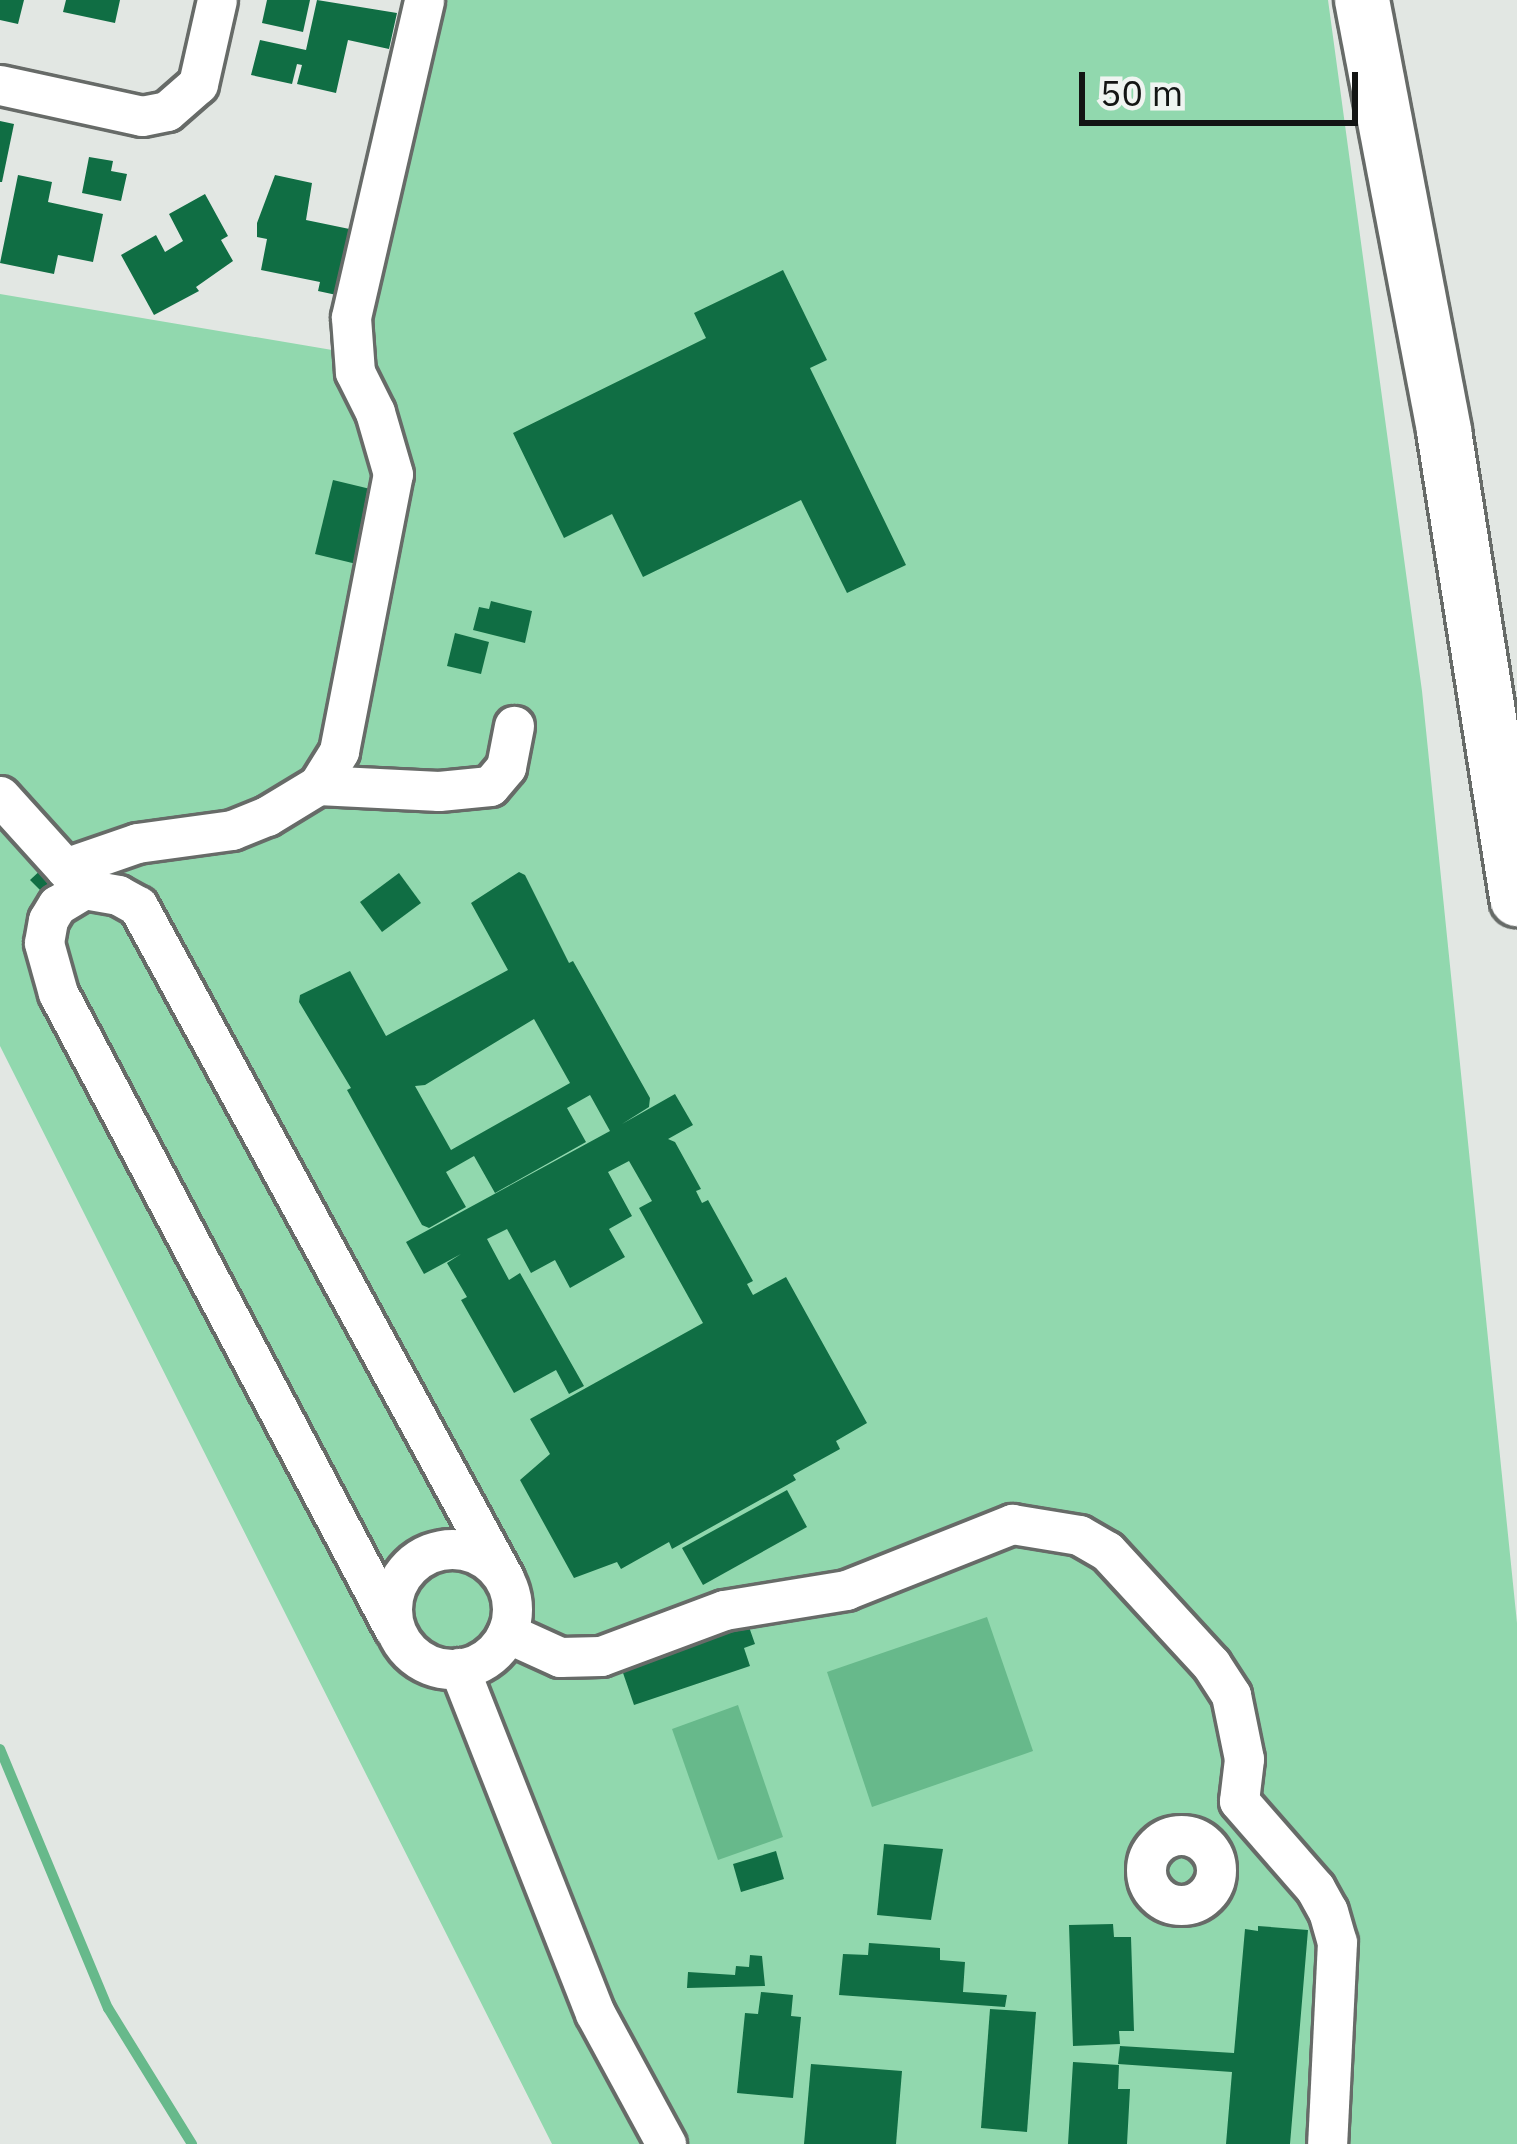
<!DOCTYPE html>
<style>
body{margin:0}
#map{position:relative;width:1517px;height:2144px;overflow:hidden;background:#e2e7e3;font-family:"IBM Plex Sans",sans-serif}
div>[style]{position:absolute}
.green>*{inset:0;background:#91d8ae}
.water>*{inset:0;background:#67b98b}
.stream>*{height:10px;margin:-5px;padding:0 5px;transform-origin:5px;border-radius:5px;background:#67b98b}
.building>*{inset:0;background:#106e44}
.roads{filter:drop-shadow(3px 0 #676b68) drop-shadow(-3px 0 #676b68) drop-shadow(0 3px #676b68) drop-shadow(0 -3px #676b68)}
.minor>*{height:39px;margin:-19.5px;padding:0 19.5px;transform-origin:19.5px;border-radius:19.5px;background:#fff}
.minor>.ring{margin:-19.5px;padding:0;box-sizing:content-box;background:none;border:39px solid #fff;border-radius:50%}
.highway>*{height:54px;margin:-27px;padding:0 27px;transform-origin:27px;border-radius:27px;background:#fff}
span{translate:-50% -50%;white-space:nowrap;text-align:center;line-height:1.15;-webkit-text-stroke:12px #eff4f1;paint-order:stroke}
.scale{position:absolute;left:1079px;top:72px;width:279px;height:54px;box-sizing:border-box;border:6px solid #131514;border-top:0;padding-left:15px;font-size:36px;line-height:42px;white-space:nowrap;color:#131514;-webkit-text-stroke:9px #eff4f1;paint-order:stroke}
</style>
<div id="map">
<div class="green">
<div style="clip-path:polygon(422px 0,1328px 0,1422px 691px,1517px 1623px,1517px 2144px,552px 2144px,0 1046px,0 294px,344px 352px)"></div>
</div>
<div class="water">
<div style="clip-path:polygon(987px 1617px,1033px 1751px,872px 1807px,827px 1672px)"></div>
<div style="clip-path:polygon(738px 1705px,783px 1837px,718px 1860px,672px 1729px)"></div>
</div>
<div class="stream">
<div style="left:0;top:1749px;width:281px;rotate:67.4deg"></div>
<div style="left:108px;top:2008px;width:160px;rotate:58.3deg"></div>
</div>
<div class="building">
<div style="clip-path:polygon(0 0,24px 0,18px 24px,0 20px)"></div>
<div style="clip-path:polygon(66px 0,120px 0,115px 23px,63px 12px)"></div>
<div style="clip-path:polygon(267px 0,310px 0,303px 32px,262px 23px)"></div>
<div style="clip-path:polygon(317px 0,397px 13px,389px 49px,348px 40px,336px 93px,297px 84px,302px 65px,297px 64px,292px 84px,251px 75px,260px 40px,306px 50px)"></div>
<div style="clip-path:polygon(0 121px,14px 124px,2px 182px,0 182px)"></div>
<div style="clip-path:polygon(89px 157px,113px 161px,111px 171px,127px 174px,121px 201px,82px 193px)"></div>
<div style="clip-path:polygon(18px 175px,52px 182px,48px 202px,103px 214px,93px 262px,58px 255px,54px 274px,0 263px)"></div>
<div style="clip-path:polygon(275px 175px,312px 183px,306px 220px,364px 232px,355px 299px,318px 291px,320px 282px,261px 270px,267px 239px,257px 237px,257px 223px)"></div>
<div style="clip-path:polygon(205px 194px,228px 236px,221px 240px,233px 261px,196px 287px,199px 291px,154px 315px,121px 255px,156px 235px,165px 252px,183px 241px,169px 214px)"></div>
<div style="clip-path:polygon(783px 270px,827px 360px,810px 368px,906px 565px,847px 593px,801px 500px,643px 577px,612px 514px,564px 538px,513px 433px,706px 338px,694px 313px)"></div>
<div style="clip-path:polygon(333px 480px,387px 493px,369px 567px,315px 554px)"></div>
<div style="clip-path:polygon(491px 601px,532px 611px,525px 643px,473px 630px,479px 607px,489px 609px)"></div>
<div style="clip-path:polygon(455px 633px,489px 642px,481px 674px,447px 666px)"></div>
<div style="clip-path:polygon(44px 867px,65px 888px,52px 902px,30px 880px)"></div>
<div style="clip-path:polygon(evenodd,519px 872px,525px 875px,569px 963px,573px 961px,650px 1098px,649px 1107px,622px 1124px,675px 1094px,693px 1125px,668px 1139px,675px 1142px,701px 1189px,696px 1191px,702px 1203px,708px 1200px,753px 1281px,747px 1284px,753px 1295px,786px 1277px,867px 1423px,836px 1441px,840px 1449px,793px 1475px,796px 1480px,672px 1549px,669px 1542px,621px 1569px,617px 1562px,574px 1578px,520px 1480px,550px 1454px,530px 1419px,703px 1323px,639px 1208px,652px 1201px,629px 1161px,608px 1172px,632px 1216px,609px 1229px,625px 1257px,570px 1288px,555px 1260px,531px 1273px,507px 1229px,487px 1239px,509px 1280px,520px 1273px,584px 1386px,569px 1394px,556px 1370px,514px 1393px,461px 1300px,467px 1297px,447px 1263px,461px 1254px,424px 1274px,406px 1242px,610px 1131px,590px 1095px,567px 1108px,586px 1142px,495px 1193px,474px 1156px,446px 1172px,466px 1207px,429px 1228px,422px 1225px,347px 1090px,351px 1088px,299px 1002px,300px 995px,350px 971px,386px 1036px,508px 970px,471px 903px,519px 872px,534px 1019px,570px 1083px,451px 1150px,415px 1086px,425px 1085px,534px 1019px)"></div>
<div style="clip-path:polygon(399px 873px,421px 903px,382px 932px,360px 902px)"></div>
<div style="clip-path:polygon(787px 1490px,807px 1527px,703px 1585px,682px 1548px)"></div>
<div style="clip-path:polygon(748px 1624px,755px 1644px,744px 1648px,750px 1666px,634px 1705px,622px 1670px,663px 1656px,659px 1647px,697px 1634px,700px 1641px)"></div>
<div style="clip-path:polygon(884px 1844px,943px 1849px,931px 1920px,877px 1915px)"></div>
<div style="clip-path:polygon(776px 1851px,784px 1879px,741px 1892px,733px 1864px)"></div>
<div style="clip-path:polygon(1113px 1924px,1114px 1937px,1131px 1937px,1134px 2031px,1119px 2031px,1120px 2044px,1073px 2046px,1069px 1925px)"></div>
<div style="clip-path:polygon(1258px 1926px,1308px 1930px,1290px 2144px,1226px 2144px,1232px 2072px,1118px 2064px,1120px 2046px,1234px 2053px,1245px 1929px,1258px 1931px)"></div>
<div style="clip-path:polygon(869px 1943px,940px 1948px,940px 1960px,965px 1962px,963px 1992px,1007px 1995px,1005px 2007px,839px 1995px,843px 1954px,868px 1955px)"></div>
<div style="clip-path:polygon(750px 1955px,762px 1956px,765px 1986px,687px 1988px,688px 1972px,735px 1975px,736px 1966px,749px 1967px)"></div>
<div style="clip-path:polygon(761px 1992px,793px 1995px,791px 2016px,801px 2017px,793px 2098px,737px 2093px,745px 2013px,758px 2014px)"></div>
<div style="clip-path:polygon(990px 2009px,1036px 2012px,1027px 2132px,981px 2128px)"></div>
<div style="clip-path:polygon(1073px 2062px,1119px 2065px,1118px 2089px,1130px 2089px,1127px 2144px,1068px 2144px)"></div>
<div style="clip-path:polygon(811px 2064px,902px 2071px,896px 2144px,804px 2144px)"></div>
</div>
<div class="roads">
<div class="minor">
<div style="left:0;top:85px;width:145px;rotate:12.3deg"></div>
<div style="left:142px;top:116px;width:25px;rotate:-11deg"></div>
<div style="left:167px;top:111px;width:41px;rotate:-41.1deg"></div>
<div style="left:198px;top:84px;width:86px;rotate:-77.3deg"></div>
<div style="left:318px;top:785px;width:121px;rotate:2.8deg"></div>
<div style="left:439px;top:791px;width:51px;rotate:-5.6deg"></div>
<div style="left:490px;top:786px;width:25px;rotate:-50deg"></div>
<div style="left:506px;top:767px;width:42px;rotate:-79deg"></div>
<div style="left:0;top:796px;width:125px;rotate:47.9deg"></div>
<div style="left:84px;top:889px;width:35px;rotate:10deg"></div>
<div style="left:118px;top:895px;width:23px;rotate:29deg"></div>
<div style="left:138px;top:906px;width:765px;rotate:61.43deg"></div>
<div style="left:65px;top:868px;width:76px;rotate:-19.1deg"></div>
<div style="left:137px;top:843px;width:96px;rotate:-7.8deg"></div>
<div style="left:232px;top:830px;width:38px;rotate:-22deg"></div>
<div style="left:267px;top:816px;width:60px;rotate:-31.3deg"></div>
<div style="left:318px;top:785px;width:40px;rotate:-58deg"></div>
<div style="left:339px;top:751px;width:282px;rotate:-79deg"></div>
<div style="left:393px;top:474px;width:65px;rotate:-106.2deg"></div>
<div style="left:375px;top:412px;width:45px;rotate:-116.6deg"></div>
<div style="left:355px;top:372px;width:55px;rotate:-94.2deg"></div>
<div style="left:351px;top:317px;width:325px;rotate:-77deg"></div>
<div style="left:84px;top:889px;width:31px;rotate:149deg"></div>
<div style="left:57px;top:905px;width:17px;rotate:121deg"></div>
<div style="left:48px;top:920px;width:23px;rotate:100deg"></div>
<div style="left:44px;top:943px;width:52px;rotate:74.4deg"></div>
<div style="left:58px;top:993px;width:719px;rotate:62.15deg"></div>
<div class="ring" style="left:392px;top:1549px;width:81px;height:81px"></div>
<div style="left:507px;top:1633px;width:58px;rotate:24.4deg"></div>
<div style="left:560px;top:1657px;width:41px;rotate:-1.4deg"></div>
<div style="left:601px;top:1656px;width:131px;rotate:-20.5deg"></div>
<div style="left:724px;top:1610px;width:124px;rotate:-9.3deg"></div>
<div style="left:846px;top:1590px;width:179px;rotate:-21.7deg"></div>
<div style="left:1012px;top:1524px;width:68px;rotate:9.3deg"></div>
<div style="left:1079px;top:1535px;width:32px;rotate:30deg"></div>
<div style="left:1107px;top:1551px;width:154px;rotate:47.4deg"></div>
<div style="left:1211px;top:1664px;width:37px;rotate:57deg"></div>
<div style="left:1231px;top:1695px;width:65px;rotate:78.5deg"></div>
<div style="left:1244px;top:1759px;width:42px;rotate:96.8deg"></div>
<div style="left:1239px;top:1801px;width:116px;rotate:48.9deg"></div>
<div style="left:1315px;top:1888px;width:26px;rotate:61deg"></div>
<div style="left:1328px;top:1911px;width:32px;rotate:74deg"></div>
<div style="left:1337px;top:1942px;width:202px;rotate:92.8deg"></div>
<div style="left:459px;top:1668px;width:371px;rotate:68.5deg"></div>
<div style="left:595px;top:2013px;width:149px;rotate:61.5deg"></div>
<div class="ring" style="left:1146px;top:1835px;width:31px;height:31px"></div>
</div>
<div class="highway">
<div style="left:1362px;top:0;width:439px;rotate:79.2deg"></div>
<div style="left:1444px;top:431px;width:474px;rotate:81.1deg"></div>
</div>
</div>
<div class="scale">50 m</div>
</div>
